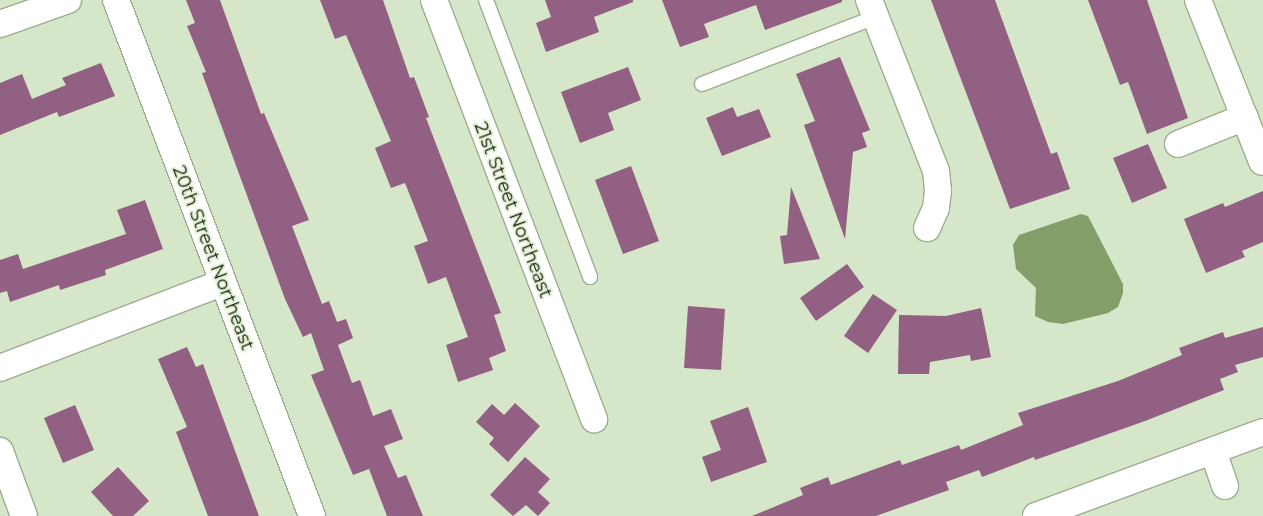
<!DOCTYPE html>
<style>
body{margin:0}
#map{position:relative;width:1263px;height:516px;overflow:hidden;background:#d6e6c9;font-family:Montserrat,sans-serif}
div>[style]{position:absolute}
.water>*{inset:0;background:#849e6a}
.building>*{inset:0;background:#926082}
.roads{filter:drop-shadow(1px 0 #9eac91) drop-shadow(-1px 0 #9eac91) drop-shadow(0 1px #9eac91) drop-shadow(0 -1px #9eac91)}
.lane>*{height:14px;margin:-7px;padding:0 7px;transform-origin:7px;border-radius:7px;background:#fff}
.street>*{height:26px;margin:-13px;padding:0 13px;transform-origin:13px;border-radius:13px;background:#fff}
span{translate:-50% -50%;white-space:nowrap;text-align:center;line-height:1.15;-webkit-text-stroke:4px #e4f3d6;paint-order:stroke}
.street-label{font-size:18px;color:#12170d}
</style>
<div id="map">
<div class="water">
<div style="clip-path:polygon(1081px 214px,1088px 216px,1123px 284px,1123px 293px,1118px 307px,1108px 313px,1063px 324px,1048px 322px,1035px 316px,1036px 288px,1016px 269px,1013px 245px,1019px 235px)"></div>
</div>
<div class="building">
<div style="clip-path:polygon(186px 0,220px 0,261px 114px,264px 113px,309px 220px,292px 226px,322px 304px,329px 301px,337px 322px,346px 319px,353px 338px,338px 345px,352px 383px,360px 380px,373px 416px,391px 409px,403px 439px,384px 446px,398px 478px,406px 475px,423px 516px,387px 516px,369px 469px,353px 475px,311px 375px,324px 370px,311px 333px,303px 337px,285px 299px,202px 73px,206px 72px,187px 26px,195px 23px)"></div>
<div style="clip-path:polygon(320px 0,383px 0,410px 78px,414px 77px,429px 117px,426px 118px,501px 313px,494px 315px,506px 351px,489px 358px,493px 370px,458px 382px,446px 345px,468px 337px,446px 277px,428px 284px,414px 246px,428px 241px,405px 183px,391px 188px,375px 148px,391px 141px,346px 35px,335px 39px)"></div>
<div style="clip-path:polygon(545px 0,633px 0,633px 2px,594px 17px,599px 32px,546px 52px,536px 23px,551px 17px)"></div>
<div style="clip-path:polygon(662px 0,842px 0,842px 2px,765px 30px,756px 5px,704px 24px,709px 37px,680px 47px)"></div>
<div style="clip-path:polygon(931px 0,995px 0,1051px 154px,1057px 152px,1070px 189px,1010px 209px)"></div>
<div style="clip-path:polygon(1088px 0,1147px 0,1188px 118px,1147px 134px,1128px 82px,1120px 85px)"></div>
<div style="clip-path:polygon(840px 57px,870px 130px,862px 133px,867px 147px,853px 152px,845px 239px,804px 125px,815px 121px,796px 74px)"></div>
<div style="clip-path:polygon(101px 63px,115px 96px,59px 117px,57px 112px,0 135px,0 83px,22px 74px,32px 99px,66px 85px,62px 78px)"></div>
<div style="clip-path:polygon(628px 67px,641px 100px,608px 113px,614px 130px,580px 143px,561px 92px)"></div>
<div style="clip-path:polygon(733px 107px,737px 117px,759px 109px,771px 137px,722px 156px,706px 118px)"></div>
<div style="clip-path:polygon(1148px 144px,1167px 188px,1132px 203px,1113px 158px)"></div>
<div style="clip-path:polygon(631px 166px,659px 241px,623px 254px,595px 180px)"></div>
<div style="clip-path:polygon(791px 187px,820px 259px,784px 264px,780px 236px,787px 235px)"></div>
<div style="clip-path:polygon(1263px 191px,1263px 242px,1242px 251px,1245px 257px,1206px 273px,1184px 219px,1223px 203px,1225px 207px)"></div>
<div style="clip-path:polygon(145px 200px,163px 249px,105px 270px,106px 275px,60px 290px,59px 285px,10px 302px,7px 291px,0 293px,0 260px,18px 254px,23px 269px,126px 234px,117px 210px)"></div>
<div style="clip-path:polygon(847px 264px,864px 287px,816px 321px,800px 298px)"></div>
<div style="clip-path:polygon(873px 294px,897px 310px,868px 353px,844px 336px)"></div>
<div style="clip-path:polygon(688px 306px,725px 309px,721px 370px,684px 368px)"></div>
<div style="clip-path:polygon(981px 308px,991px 357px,971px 361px,970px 355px,930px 362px,929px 374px,898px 374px,899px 315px,946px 316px)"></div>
<div style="clip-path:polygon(1263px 327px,1263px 357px,1235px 365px,1238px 372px,1220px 379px,1224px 390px,1145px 421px,1035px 460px,1034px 457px,982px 477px,979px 470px,946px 482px,949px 490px,876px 516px,752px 516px,803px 495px,800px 488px,828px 477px,831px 485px,900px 460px,902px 465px,959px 445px,961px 450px,1023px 425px,1018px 413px,1118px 381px,1182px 355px,1179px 348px,1223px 332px,1225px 338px)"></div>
<div style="clip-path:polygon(187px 347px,196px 367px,203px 364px,259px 516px,208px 516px,176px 432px,187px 427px,158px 359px)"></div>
<div style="clip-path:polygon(515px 403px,540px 426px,508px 462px,489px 444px,494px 438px,476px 422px,492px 404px,504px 415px)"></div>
<div style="clip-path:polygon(75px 405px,94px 450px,63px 463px,44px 418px)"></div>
<div style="clip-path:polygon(748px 407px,767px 462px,711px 482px,702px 457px,721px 450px,710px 421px)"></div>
<div style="clip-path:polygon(525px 457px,550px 479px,538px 492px,550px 503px,538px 516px,526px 505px,513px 516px,490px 495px)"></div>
<div style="clip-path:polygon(118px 467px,149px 501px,133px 516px,113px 516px,91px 492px)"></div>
</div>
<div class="roads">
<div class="lane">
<div style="left:486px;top:0;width:296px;rotate:69.4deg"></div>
<div style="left:702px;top:84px;width:186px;rotate:-21.1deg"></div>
</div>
<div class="street">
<div style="left:116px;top:0;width:552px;rotate:69.2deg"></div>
<div style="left:434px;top:0;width:449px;rotate:69.1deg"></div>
<div style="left:869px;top:0;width:184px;rotate:68.6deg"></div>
<div style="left:936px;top:171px;width:20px;rotate:84deg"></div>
<div style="left:938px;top:191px;width:17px;rotate:97deg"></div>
<div style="left:936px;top:208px;width:22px;rotate:114deg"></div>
<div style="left:1198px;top:0;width:174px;rotate:68.4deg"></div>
<div style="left:0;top:24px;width:72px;rotate:-19.4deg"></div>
<div style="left:1178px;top:144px;width:72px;rotate:-21.9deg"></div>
<div style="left:0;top:368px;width:238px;rotate:-21deg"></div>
<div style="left:0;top:451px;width:69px;rotate:69.7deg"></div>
<div style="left:1213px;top:451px;width:37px;rotate:71deg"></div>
<div style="left:1036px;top:516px;width:242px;rotate:-20.3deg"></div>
</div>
</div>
<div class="street-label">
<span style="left:513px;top:210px;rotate:69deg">21st Street Northeast</span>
<span style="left:213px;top:258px;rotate:69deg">20th Street Northeast</span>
</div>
</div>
